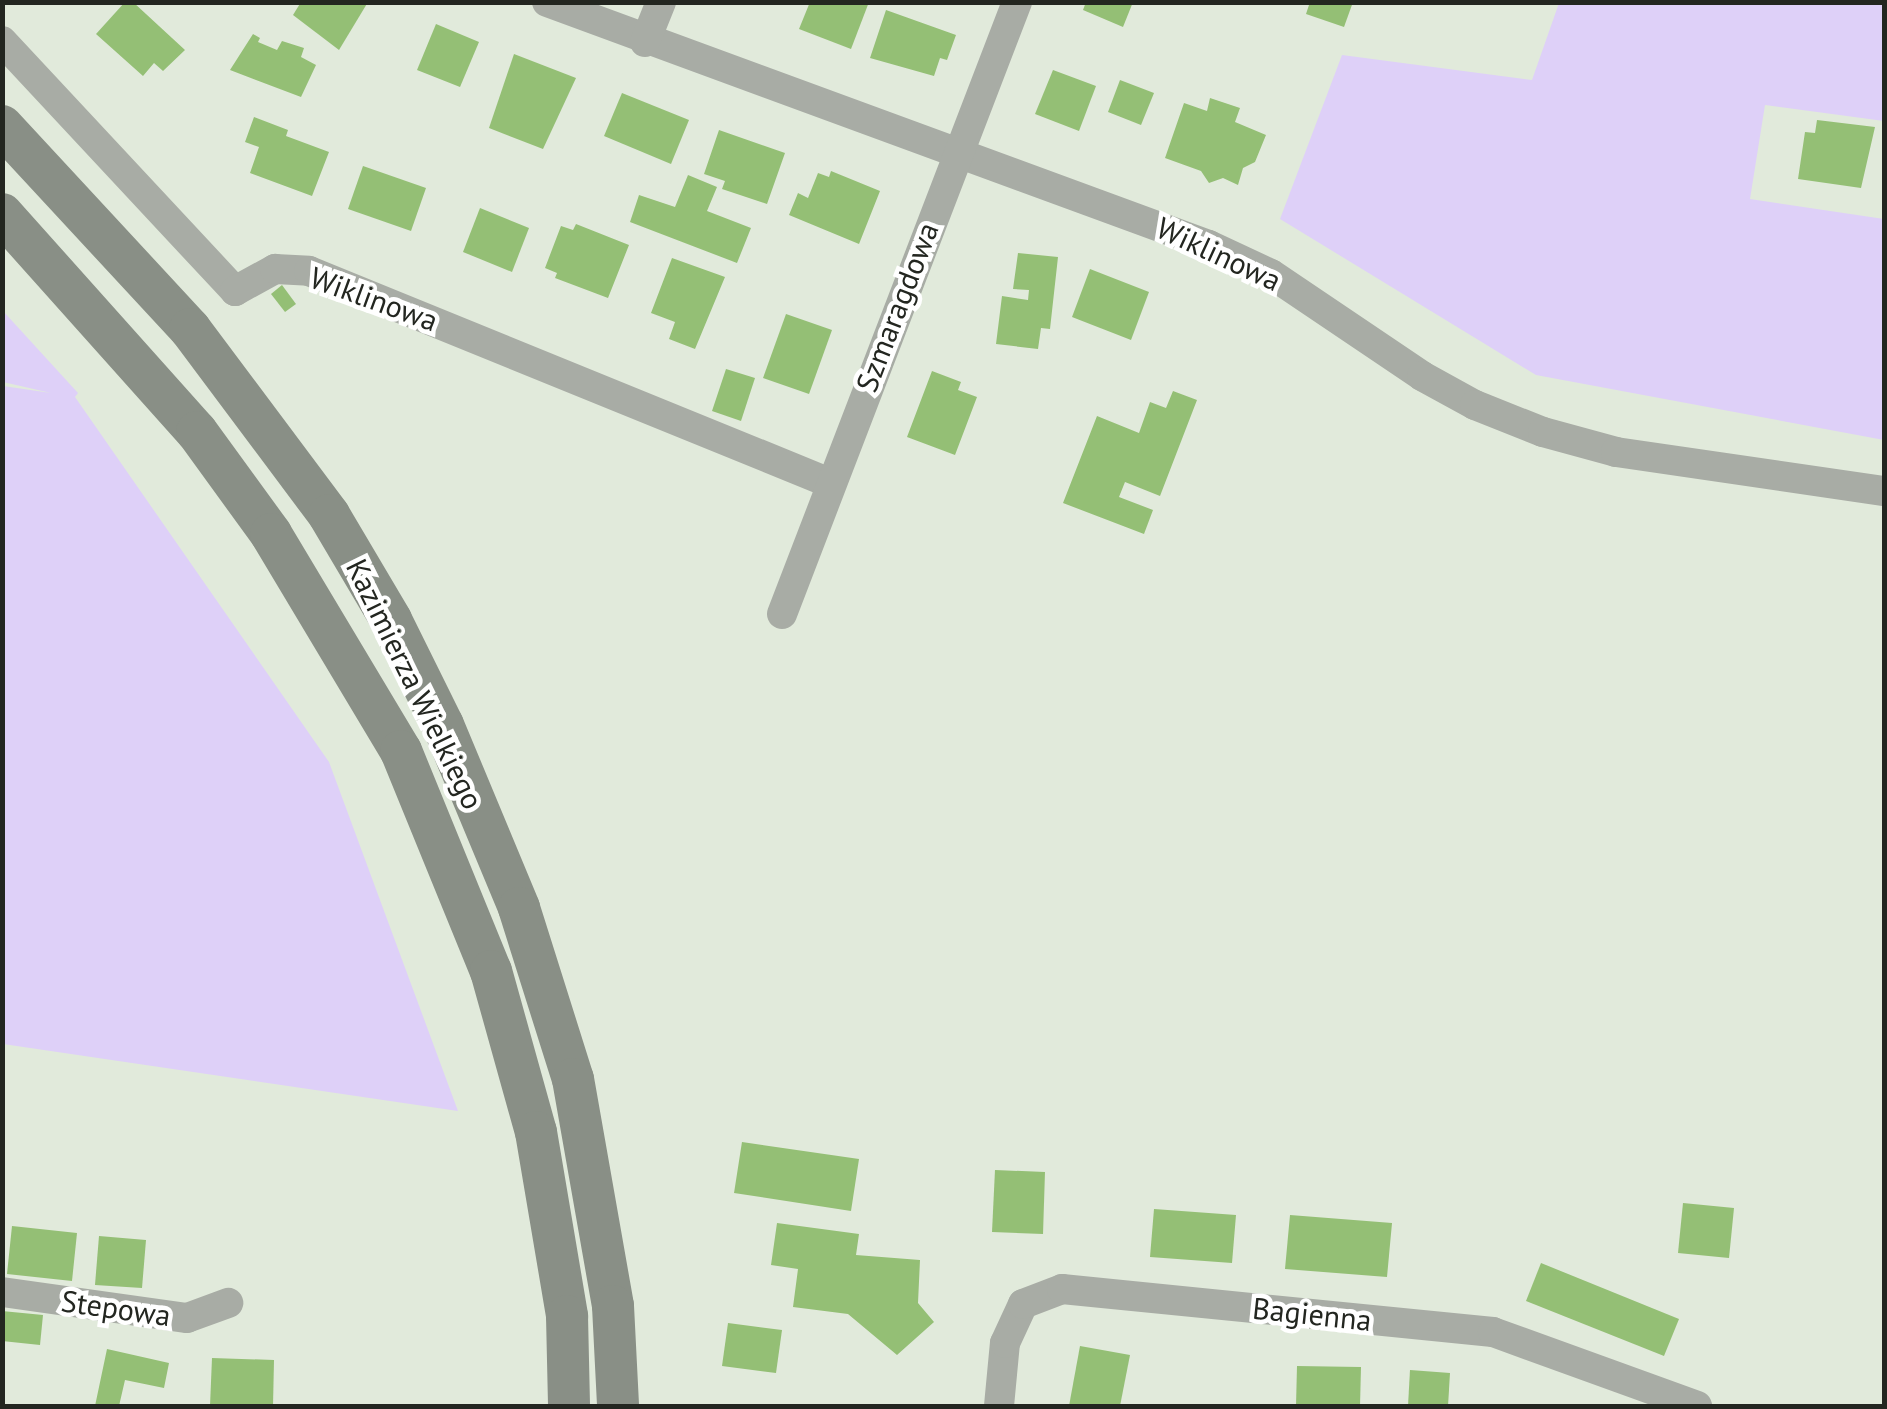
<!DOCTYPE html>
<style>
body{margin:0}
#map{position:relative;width:1887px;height:1409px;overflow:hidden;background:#e1eadb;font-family:"PT Sans",sans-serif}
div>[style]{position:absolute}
.green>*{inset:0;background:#ded0f8}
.building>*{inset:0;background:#94bf75}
.minor>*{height:30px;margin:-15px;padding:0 15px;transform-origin:15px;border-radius:15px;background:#a8aca5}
.secondary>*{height:42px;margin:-21px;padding:0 21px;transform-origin:21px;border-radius:21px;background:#898f86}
span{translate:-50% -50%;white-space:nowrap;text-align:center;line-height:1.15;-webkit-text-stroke:9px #fff;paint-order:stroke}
.street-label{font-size:30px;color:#232620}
.frame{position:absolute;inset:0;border:5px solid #232620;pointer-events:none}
</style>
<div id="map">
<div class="green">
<div style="clip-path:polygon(1559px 3px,1884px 3px,1884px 121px,1765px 105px,1750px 199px,1884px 219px,1884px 440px,1536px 375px,1280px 219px,1342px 55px,1532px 80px)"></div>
<div style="clip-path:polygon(3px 311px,78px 393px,75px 397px,329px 762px,458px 1111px,3px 1044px,3px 386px,51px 393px,3px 382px)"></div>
</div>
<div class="building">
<div style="clip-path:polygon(125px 2px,133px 2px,185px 50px,163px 71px,154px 63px,143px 76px,96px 34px)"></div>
<div style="clip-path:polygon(301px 2px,368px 2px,339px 50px,293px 15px)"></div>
<div style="clip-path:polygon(810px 2px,869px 2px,851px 49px,799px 29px)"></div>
<div style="clip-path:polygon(1086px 2px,1133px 2px,1123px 27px,1083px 10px)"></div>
<div style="clip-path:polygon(1310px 2px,1353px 2px,1344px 27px,1306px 14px)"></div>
<div style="clip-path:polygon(886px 10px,956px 35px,947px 60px,940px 58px,934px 76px,870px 58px)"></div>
<div style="clip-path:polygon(436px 24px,479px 42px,460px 87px,417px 70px)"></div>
<div style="clip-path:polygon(253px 34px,260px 38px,258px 42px,277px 50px,282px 41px,304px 48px,301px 57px,316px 65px,301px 97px,230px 70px)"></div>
<div style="clip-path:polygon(514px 54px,576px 78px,543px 149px,489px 128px)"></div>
<div style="clip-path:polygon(1053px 70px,1096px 86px,1079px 131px,1035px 114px)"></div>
<div style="clip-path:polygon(1120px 80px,1154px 93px,1141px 125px,1108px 112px)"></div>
<div style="clip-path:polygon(622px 93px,689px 120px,671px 164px,604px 136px)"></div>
<div style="clip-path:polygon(1210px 98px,1240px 108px,1235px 122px,1266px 135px,1255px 162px,1243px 168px,1238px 185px,1223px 178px,1209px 183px,1201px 171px,1165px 158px,1184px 103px,1207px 111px)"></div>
<div style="clip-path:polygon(254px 117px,288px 130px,286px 136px,329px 152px,312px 196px,250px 173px,259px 147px,245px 142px)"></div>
<div style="clip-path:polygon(1817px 120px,1875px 127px,1861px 188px,1798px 179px,1805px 132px,1815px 133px)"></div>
<div style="clip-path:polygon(719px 130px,785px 153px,767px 204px,722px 189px,725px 181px,704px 174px)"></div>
<div style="clip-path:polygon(363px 166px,426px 188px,411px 231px,348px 209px)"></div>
<div style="clip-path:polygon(831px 171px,880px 191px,859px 244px,789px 215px,798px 193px,808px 198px,818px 173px,829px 177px)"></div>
<div style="clip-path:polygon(688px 175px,717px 187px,707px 211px,751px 228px,737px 263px,630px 222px,639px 195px,675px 207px)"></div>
<div style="clip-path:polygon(480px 208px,529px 228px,512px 272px,463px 252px)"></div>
<div style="clip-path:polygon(576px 224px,629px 245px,608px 298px,555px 278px,557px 273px,545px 268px,561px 226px,573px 230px)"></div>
<div style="clip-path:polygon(1018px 253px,1058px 257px,1050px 329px,1041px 328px,1038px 349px,996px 344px,1002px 296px,1028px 300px,1029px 290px,1013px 289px)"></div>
<div style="clip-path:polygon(672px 258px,725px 277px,695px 349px,669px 339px,675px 322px,651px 313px)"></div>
<div style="clip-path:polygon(1090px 269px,1149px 292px,1131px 340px,1072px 317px)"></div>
<div style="clip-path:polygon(282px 285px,296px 304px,285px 312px,271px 294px)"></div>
<div style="clip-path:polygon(786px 314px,832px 330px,809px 394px,763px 378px)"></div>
<div style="clip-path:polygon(726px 369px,755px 378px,741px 421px,712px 411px)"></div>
<div style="clip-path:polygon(932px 371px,961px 382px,958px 390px,977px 397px,955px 455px,907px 437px)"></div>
<div style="clip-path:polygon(1173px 391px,1197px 400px,1160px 496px,1125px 482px,1119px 497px,1153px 510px,1144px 534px,1063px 503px,1097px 416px,1139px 433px,1150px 402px,1166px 408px)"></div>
<div style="clip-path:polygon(742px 1142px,859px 1159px,851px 1211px,734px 1193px)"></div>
<div style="clip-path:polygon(995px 1170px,1045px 1172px,1043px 1234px,992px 1232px)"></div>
<div style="clip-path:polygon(1683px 1203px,1734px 1208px,1729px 1258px,1678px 1253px)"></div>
<div style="clip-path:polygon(1154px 1209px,1236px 1215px,1232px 1263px,1150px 1257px)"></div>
<div style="clip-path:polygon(1290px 1215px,1392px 1223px,1387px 1277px,1285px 1269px)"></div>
<div style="clip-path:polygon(777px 1223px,859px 1234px,856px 1255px,920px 1260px,918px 1303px,934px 1322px,897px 1355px,848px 1314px,793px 1307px,798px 1269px,771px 1265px)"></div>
<div style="clip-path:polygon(12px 1226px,77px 1233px,72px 1281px,7px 1274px)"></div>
<div style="clip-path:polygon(99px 1236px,146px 1240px,142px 1288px,95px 1285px)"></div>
<div style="clip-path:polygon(1541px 1263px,1679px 1319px,1664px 1356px,1526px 1301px)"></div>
<div style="clip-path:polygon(2px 1311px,43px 1315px,40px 1345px,2px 1341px)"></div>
<div style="clip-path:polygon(728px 1323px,782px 1330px,776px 1373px,722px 1366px)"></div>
<div style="clip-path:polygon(1080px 1346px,1130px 1355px,1120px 1406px,1069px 1406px)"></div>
<div style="clip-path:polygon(107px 1349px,169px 1363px,164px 1388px,125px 1380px,119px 1406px,95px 1406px)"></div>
<div style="clip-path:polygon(212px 1358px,274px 1360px,273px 1406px,210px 1406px)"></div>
<div style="clip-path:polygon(1297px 1366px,1361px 1367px,1360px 1406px,1296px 1406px)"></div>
<div style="clip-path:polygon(1410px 1370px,1450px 1373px,1448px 1406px,1408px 1406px)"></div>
</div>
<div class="minor">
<div style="left:547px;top:2px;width:705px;rotate:20.16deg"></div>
<div style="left:1209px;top:245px;width:68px;rotate:25.1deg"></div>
<div style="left:1271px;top:274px;width:182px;rotate:34deg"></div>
<div style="left:1422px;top:376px;width:60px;rotate:28.7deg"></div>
<div style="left:1475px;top:405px;width:73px;rotate:21.7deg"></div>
<div style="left:1543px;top:432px;width:76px;rotate:15.3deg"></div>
<div style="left:1616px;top:452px;width:271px;rotate:8.3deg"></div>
<div style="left:2px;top:41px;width:342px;rotate:47deg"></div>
<div style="left:235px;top:291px;width:46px;rotate:-28.8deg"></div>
<div style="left:275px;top:269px;width:34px;rotate:3deg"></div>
<div style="left:309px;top:271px;width:562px;rotate:22.14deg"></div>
<div style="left:645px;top:42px;width:43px;rotate:-68.2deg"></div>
<div style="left:782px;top:614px;width:656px;rotate:-68.99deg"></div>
<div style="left:2px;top:1292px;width:187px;rotate:8deg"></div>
<div style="left:187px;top:1318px;width:44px;rotate:-20.1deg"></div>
<div style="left:999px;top:1406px;width:63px;rotate:-84.6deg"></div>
<div style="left:1005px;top:1343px;width:43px;rotate:-65.2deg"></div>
<div style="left:1023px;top:1304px;width:42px;rotate:-21deg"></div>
<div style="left:1062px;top:1289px;width:433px;rotate:5.7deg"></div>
<div style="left:1493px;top:1332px;width:217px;rotate:19.9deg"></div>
</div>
<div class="secondary">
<div style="left:2px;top:126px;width:277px;rotate:47.2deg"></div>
<div style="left:190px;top:329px;width:232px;rotate:53.2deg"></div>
<div style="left:329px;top:515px;width:122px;rotate:59.4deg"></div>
<div style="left:391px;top:620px;width:117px;rotate:63.7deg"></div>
<div style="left:443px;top:725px;width:198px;rotate:67.4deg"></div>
<div style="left:519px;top:908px;width:179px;rotate:72.5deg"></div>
<div style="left:573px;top:1079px;width:230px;rotate:80deg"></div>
<div style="left:613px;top:1306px;width:100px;rotate:87.1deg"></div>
<div style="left:2px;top:214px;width:292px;rotate:48.2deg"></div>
<div style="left:197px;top:432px;width:126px;rotate:54deg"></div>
<div style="left:271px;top:534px;width:253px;rotate:59.1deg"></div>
<div style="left:401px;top:751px;width:238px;rotate:67.8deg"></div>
<div style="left:491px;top:971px;width:167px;rotate:74.4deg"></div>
<div style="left:536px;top:1132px;width:187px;rotate:80.4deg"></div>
<div style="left:567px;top:1316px;width:90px;rotate:88.7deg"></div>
</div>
<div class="street-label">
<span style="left:1219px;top:254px;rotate:25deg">Wiklinowa</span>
<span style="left:374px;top:299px;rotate:20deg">Wiklinowa</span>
<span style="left:897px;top:307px;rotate:-69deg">Szmaragdowa</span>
<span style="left:415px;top:684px;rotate:64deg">Kazimierza Wielkiego</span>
<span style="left:116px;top:1308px;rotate:8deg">Stepowa</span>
<span style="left:1312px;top:1314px;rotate:6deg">Bagienna</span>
</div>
<div class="frame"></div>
</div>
